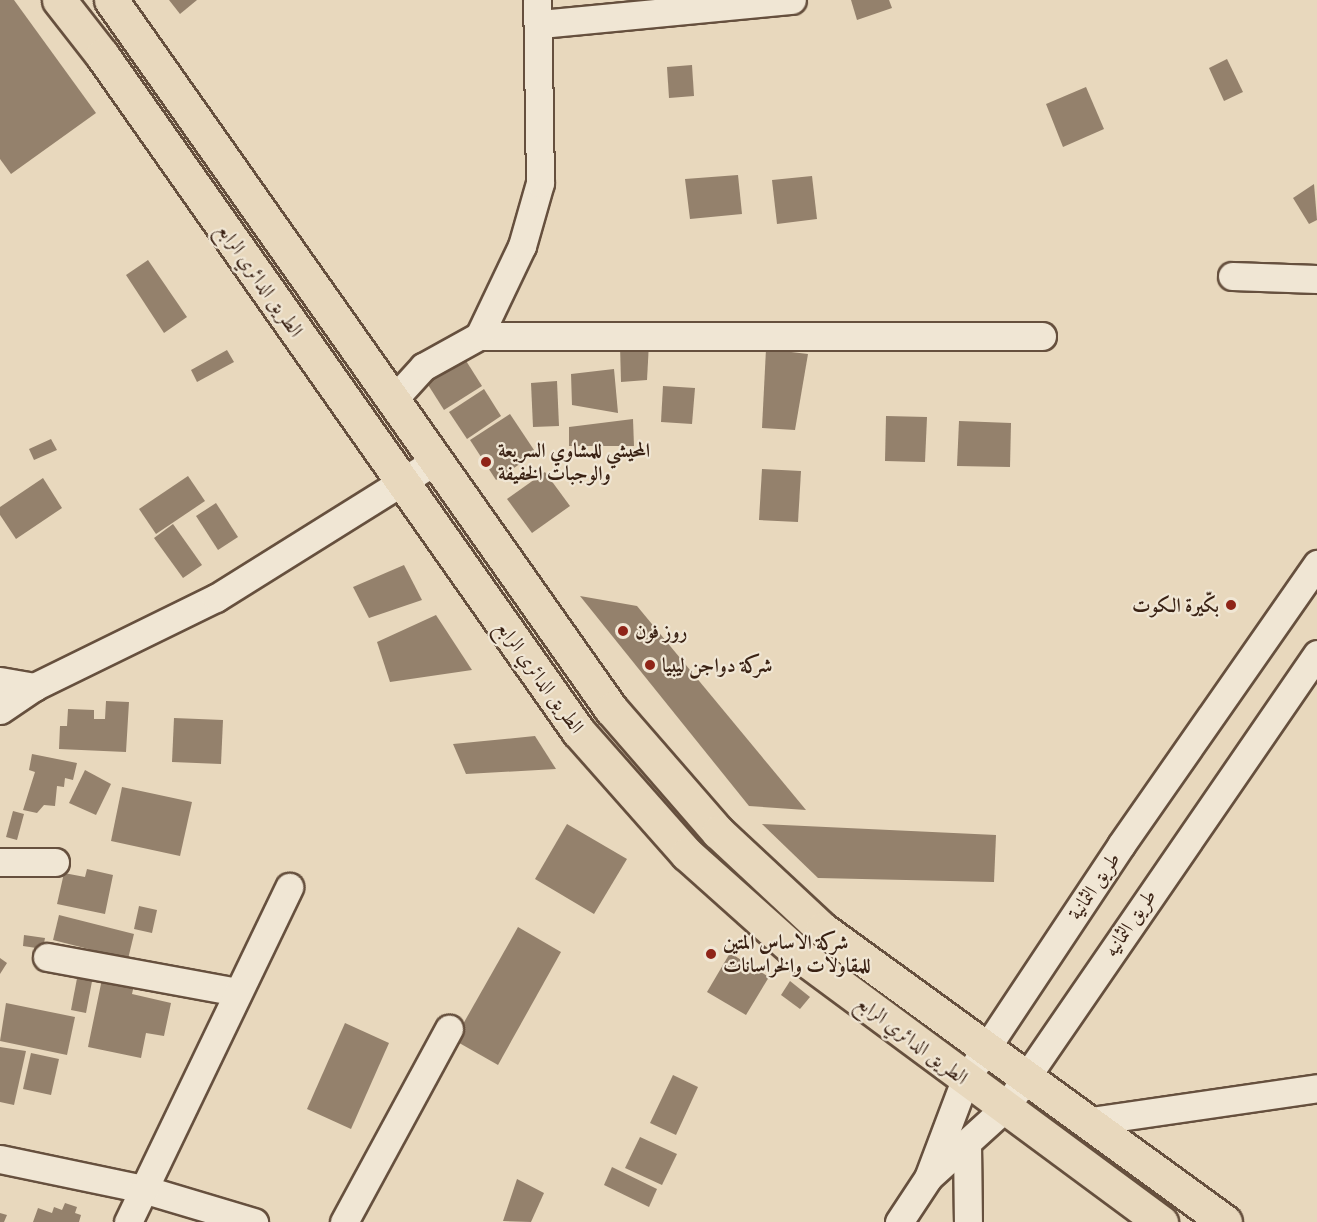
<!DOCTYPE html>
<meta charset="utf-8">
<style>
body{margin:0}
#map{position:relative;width:1317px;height:1222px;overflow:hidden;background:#e8d8bd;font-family:"IM FELL French Canon",Amiri,serif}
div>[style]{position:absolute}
.building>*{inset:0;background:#94816c}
.roads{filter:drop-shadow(2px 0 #66503e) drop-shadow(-2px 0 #66503e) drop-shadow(0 2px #66503e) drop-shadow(0 -2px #66503e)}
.minor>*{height:27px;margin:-13.5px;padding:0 13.5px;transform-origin:13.5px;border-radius:13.5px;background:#f0e6d4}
.major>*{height:33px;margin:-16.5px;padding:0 16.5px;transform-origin:16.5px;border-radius:16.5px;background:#e8d8bd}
.dots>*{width:16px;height:16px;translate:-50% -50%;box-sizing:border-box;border:3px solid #f0e6d4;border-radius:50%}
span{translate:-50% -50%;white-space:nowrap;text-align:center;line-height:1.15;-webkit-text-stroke:4.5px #f0e6d4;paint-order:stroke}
.street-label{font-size:20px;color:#3a2214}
.poi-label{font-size:20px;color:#3a2214;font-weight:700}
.left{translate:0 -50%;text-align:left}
.right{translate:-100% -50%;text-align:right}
</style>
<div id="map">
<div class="building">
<div style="clip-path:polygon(0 0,14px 0,96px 113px,11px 174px,0 159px)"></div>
<div style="clip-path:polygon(169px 0,197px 0,180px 14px)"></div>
<div style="clip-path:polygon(851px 0,889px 0,892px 8px,857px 20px)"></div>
<div style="clip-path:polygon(1227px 59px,1243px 92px,1224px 101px,1209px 68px)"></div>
<div style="clip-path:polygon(692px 65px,694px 96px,669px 98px,667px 67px)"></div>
<div style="clip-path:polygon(1086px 87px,1104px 129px,1063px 147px,1046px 104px)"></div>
<div style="clip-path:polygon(738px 175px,742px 214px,690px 219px,685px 179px)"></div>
<div style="clip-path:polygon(812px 176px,817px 219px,777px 224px,772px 180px)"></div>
<div style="clip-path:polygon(1314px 184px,1317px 220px,1309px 224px,1293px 198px)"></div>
<div style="clip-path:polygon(148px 260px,187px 317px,164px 333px,126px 275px)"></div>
<div style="clip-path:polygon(649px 343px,647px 380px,621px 382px,620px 345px)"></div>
<div style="clip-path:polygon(766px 349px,808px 354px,795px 430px,762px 428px)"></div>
<div style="clip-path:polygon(227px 350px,234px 362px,197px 382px,191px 370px)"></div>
<div style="clip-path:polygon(463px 356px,482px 386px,444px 410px,425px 380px)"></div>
<div style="clip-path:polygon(614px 369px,618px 413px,572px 405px,571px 374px)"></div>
<div style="clip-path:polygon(557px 381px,559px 426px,533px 427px,531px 383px)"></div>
<div style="clip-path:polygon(663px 386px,695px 388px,692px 424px,661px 422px)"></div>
<div style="clip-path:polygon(484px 389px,501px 416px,467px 439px,449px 412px)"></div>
<div style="clip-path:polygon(510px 414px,536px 453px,496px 480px,470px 440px)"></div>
<div style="clip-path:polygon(886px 416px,927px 417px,925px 462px,885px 461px)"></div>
<div style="clip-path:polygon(633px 419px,634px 446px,569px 446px,569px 427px)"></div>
<div style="clip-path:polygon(959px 421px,1011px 423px,1010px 467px,957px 466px)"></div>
<div style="clip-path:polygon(51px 439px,57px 450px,34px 460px,29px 449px)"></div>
<div style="clip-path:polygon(762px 469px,801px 471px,798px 522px,759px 520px)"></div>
<div style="clip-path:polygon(545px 472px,570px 506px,532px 533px,507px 499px)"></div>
<div style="clip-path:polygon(188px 476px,205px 501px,156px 534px,139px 509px)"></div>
<div style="clip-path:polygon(43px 478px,62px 508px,16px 539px,0 515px,0 507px)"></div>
<div style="clip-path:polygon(216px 503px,238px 537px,218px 550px,196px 516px)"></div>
<div style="clip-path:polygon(173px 524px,202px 565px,183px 578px,154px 538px)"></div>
<div style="clip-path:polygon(404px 565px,422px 600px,369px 618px,353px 587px)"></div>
<div style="clip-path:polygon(580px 596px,637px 606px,806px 810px,749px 806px)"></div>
<div style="clip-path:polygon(436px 615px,472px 670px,390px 682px,377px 642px)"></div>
<div style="clip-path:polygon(106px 701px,129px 702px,126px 752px,59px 749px,60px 726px,67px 726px,68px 709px,94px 710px,94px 719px,105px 719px)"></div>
<div style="clip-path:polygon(174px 718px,223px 720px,221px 764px,172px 762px)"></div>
<div style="clip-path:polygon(535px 736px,556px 769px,466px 774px,453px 744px)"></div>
<div style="clip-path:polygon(32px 754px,77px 763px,73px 780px,65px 778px,64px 787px,57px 786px,55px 806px,44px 805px,37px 813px,23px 810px,35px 772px,29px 770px)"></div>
<div style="clip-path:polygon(85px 770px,111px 784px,96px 815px,69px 803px)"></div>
<div style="clip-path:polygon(122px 787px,192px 802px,180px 856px,111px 841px)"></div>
<div style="clip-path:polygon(13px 811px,24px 814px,17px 840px,6px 837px)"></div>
<div style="clip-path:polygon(567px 824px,627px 859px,594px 914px,535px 879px)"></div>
<div style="clip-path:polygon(762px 824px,996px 835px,994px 882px,818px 878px)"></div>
<div style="clip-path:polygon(87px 869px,113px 875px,105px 914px,57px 904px,64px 873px,85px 877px)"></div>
<div style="clip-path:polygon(139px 906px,157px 910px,152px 933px,134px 929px)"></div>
<div style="clip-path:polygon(59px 915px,134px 934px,128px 959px,53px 940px)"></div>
<div style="clip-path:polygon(518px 927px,561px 952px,498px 1065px,454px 1040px)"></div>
<div style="clip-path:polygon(24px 935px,45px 938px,43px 949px,23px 946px)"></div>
<div style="clip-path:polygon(730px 953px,769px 977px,746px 1015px,707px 992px)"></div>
<div style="clip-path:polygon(0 958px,7px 963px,0 974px)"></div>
<div style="clip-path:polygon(78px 973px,93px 976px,86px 1013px,71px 1010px)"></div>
<div style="clip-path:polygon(102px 979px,134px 985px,132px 994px,171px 1003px,164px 1036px,146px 1033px,141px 1058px,88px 1047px)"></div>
<div style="clip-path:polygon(790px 981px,810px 997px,800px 1009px,781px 995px)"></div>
<div style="clip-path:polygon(6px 1003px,75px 1017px,67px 1055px,0 1041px)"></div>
<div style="clip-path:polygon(345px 1023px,389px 1043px,351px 1129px,307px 1109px)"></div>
<div style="clip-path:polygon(0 1047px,26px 1051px,14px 1105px,0 1102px)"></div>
<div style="clip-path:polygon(31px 1053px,59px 1059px,51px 1095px,23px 1089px)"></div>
<div style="clip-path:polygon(673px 1075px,698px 1087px,676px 1135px,650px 1123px)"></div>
<div style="clip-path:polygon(640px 1137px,677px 1154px,662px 1185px,625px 1168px)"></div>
<div style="clip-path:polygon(612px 1167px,657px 1189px,649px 1207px,604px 1185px)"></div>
<div style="clip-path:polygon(517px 1179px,544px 1193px,531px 1222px,503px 1221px)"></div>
<div style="clip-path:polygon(65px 1203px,77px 1207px,75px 1213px,81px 1215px,79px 1222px,33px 1222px,38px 1208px,52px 1213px,54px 1207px,62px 1210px)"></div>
<div style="clip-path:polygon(0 1213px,7px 1215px,4px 1222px,0 1222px)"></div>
</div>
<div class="roads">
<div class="minor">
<div style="left:541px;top:24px;width:252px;rotate:-5.5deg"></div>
<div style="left:1232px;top:276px;width:85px;rotate:2deg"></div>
<div style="left:479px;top:336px;width:563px"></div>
<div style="left:393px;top:400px;width:45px;rotate:-47.7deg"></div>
<div style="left:423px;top:367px;width:64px;rotate:-29deg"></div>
<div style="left:479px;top:336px;width:100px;rotate:-64.5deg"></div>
<div style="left:522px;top:246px;width:66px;rotate:-74.1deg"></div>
<div style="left:540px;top:183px;width:183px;rotate:-90.9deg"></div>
<div style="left:0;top:681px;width:35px;rotate:10deg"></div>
<div style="left:34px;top:687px;width:203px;rotate:-26.1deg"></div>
<div style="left:216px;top:598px;width:257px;rotate:-32deg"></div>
<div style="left:0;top:710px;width:41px;rotate:-34.1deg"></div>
<div style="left:0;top:862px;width:55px"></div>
<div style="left:47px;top:957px;width:194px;rotate:10.4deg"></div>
<div style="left:1085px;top:1122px;width:234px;rotate:-8.3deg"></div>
<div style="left:967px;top:1143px;width:79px;rotate:89.3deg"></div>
<div style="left:0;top:1159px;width:146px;rotate:11.8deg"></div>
<div style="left:143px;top:1189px;width:116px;rotate:16.6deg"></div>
<div style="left:931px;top:1175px;width:100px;rotate:-42.2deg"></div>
<div style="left:1005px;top:1108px;width:551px;rotate:-55.5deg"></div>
<div style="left:128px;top:1222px;width:372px;rotate:-64.3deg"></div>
<div style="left:344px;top:1222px;width:220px;rotate:-61.5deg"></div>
<div style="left:899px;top:1222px;width:53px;rotate:-56.6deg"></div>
<div style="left:928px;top:1178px;width:105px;rotate:-69.3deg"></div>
<div style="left:965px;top:1080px;width:282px;rotate:-56.4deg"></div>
<div style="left:1121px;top:845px;width:343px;rotate:-55.1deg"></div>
</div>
<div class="major">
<div style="left:59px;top:0;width:70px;rotate:52deg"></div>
<div style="left:102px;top:55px;width:827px;rotate:54.85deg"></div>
<div style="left:578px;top:731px;width:164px;rotate:48.5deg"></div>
<div style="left:687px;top:854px;width:153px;rotate:41.8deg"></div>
<div style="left:801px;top:956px;width:448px;rotate:36.5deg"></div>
<div style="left:111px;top:0;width:868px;rotate:54.81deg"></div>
<div style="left:611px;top:709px;width:163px;rotate:49deg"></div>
<div style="left:718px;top:832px;width:142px;rotate:43deg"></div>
<div style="left:822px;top:929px;width:498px;rotate:36deg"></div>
</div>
</div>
<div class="dots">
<div style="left:486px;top:462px;background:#8f2418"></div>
<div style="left:1231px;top:605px;background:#8f2418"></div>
<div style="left:623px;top:631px;background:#8f2418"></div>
<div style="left:650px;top:665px;background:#8f2418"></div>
<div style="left:711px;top:954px;background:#8f2418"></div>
</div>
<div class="street-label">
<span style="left:260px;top:280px;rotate:55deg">الطريق الدائري الرابع</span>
<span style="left:540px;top:677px;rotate:54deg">الطريق الدائري الرابع</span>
<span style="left:1094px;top:886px;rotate:-56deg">طريق الثمانية</span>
<span style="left:1130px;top:923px;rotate:-56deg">طريق الثمانيه</span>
<span style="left:912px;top:1040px;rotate:37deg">الطريق الدائري الرابع</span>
</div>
<div class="poi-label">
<span class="left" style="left:498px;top:462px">المحيشي للمشاوي السريعة<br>والوجبات الخفيفة</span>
<span class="right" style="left:1219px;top:605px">بكّيرة الكوت</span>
<span class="left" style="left:635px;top:631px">روز فون</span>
<span class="left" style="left:662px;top:665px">شركة دواجن ليبيا</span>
<span class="left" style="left:723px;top:954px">شركة الاساس المتين<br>للمقاولات والخراسانات</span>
</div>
</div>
